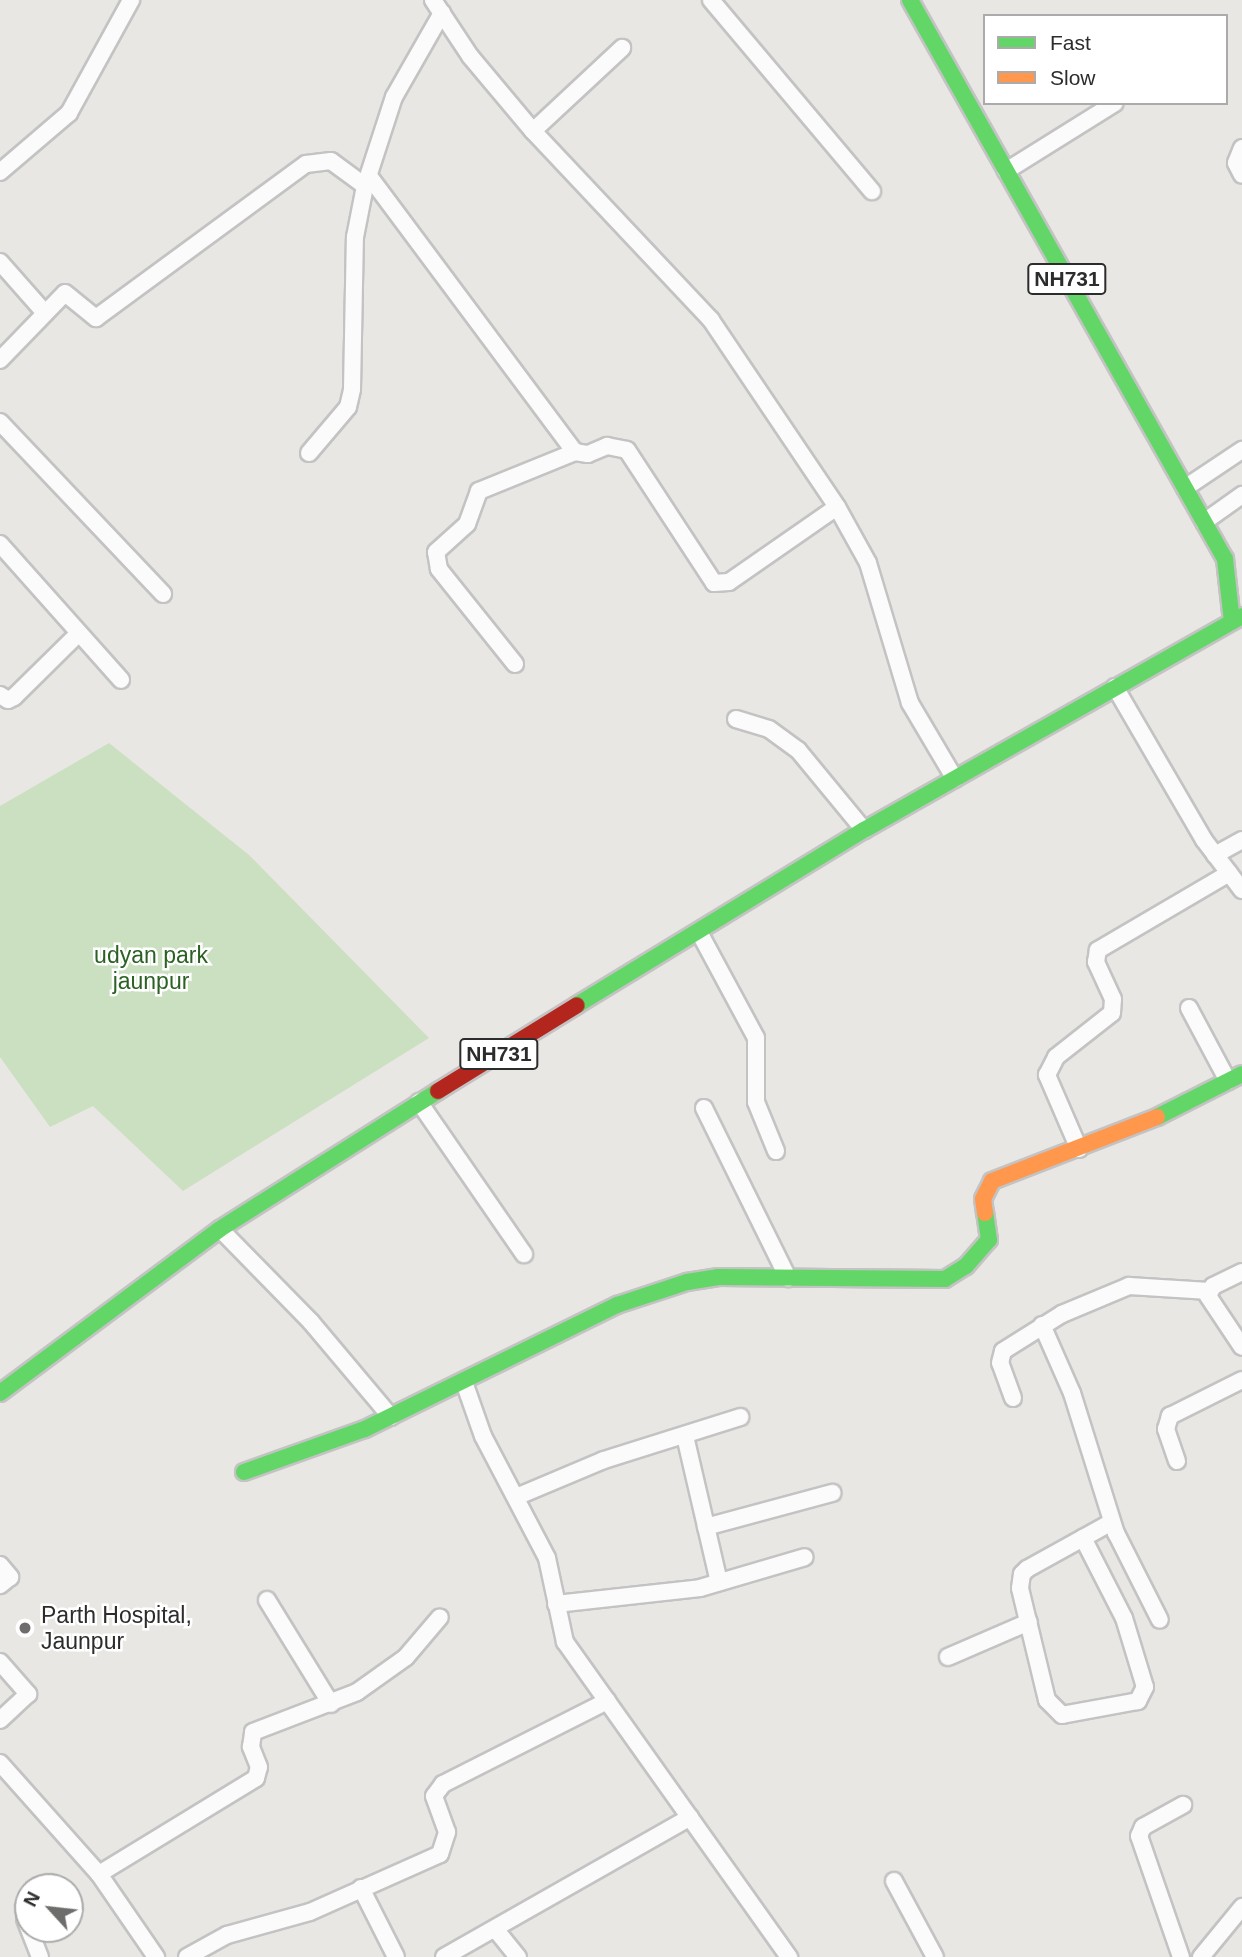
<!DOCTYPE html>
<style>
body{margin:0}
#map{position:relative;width:1242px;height:1957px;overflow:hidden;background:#e9e7e3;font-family:Arial,sans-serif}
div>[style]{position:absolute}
.green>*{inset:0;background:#cbe0c0}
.roads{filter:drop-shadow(2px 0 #c4c3c3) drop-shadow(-2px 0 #c4c3c3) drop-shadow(0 2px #c4c3c3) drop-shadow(0 -2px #c4c3c3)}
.street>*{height:16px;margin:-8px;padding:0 8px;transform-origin:8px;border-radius:8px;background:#fcfbfb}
.fast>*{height:16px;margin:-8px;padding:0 8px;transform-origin:8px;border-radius:8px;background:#63d668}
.slow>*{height:16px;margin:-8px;padding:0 8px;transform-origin:8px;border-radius:8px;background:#ff974d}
.jam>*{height:16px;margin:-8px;padding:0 8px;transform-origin:8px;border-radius:8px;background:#b3261e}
.dots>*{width:19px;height:19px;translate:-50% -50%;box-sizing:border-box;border:4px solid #fff;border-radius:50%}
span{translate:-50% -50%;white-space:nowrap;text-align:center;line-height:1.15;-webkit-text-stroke:5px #fff;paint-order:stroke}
.shield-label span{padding:2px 5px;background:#fff;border:2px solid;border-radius:5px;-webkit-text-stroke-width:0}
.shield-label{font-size:21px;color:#2c2c2c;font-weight:700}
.park-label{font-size:23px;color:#2c6124}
.poi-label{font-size:23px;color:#2c2c2c}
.left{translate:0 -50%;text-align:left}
.legend{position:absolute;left:983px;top:14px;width:245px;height:91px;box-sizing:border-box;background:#fff;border:2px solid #ababab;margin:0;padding:9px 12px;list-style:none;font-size:21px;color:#2c2c2c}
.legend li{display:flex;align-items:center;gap:14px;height:35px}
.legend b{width:35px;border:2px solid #ababab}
.north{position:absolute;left:14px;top:1873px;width:70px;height:70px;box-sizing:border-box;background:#fff;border:2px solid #ababab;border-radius:50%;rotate:297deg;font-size:19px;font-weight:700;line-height:28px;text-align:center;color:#2c2c2c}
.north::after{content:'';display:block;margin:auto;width:24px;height:32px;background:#6e6d6c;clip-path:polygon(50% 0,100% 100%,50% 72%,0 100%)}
</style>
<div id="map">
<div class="green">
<div style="clip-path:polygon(109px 743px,249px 855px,429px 1038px,183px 1191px,93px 1106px,50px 1127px,0 1057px,0 806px)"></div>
</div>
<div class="roads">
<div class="street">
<div style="left:433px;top:0;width:67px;rotate:56.5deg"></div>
<div style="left:470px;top:56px;width:98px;rotate:50deg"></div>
<div style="left:533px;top:131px;width:260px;rotate:46.7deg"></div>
<div style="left:711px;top:320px;width:225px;rotate:56deg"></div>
<div style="left:837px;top:507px;width:64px;rotate:61deg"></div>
<div style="left:868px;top:563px;width:146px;rotate:73.3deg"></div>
<div style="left:910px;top:703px;width:88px;rotate:59.4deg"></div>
<div style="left:711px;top:0;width:250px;rotate:49.9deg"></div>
<div style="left:533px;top:131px;width:122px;rotate:-43deg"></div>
<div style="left:1242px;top:148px;width:16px;rotate:112deg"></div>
<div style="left:1236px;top:163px;width:13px;rotate:63deg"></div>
<div style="left:1006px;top:171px;width:128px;rotate:-32deg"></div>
<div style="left:0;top:172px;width:91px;rotate:-40.5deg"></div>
<div style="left:69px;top:113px;width:129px;rotate:-61.2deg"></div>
<div style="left:369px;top:176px;width:344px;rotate:53.3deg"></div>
<div style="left:575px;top:452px;width:13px;rotate:9deg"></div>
<div style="left:588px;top:454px;width:21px;rotate:-23deg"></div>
<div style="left:607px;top:446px;width:20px;rotate:11deg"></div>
<div style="left:627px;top:450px;width:159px;rotate:56.8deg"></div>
<div style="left:714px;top:583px;width:15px;rotate:-4deg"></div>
<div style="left:729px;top:582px;width:131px;rotate:-34.8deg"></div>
<div style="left:0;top:262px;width:68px;rotate:48.6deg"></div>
<div style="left:0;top:360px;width:93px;rotate:-45.9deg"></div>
<div style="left:65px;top:293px;width:40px;rotate:39deg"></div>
<div style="left:96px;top:318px;width:260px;rotate:-36.3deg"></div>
<div style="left:306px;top:164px;width:25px;rotate:-7deg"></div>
<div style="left:331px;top:161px;width:42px;rotate:36.3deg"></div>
<div style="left:0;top:422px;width:237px;rotate:46.5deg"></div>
<div style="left:309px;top:453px;width:60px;rotate:-49.7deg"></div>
<div style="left:348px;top:407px;width:18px;rotate:-77deg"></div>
<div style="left:352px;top:389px;width:152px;rotate:-88.9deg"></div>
<div style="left:355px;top:237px;width:52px;rotate:-78.9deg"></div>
<div style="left:365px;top:186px;width:94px;rotate:-72deg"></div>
<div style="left:394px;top:97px;width:97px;rotate:-60.3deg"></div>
<div style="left:1185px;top:488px;width:69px;rotate:-33.7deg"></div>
<div style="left:1204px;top:522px;width:47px;rotate:-35.4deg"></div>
<div style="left:0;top:544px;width:182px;rotate:48.3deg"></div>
<div style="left:515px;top:664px;width:122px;rotate:-128.7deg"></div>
<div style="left:439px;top:569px;width:17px;rotate:-100deg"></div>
<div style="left:436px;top:552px;width:42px;rotate:-42.1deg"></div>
<div style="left:467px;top:524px;width:35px;rotate:-70deg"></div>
<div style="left:479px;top:491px;width:104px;rotate:-22.1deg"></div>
<div style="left:1115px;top:687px;width:177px;rotate:59.8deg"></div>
<div style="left:1204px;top:840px;width:63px;rotate:52.8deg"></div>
<div style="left:0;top:695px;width:9px;rotate:32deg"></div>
<div style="left:8px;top:700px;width:7px;rotate:-27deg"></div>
<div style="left:14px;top:697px;width:91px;rotate:-44.6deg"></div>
<div style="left:736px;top:719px;width:34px;rotate:17deg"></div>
<div style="left:769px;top:729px;width:36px;rotate:36deg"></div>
<div style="left:798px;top:750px;width:104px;rotate:50.5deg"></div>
<div style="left:1215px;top:855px;width:31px;rotate:-29deg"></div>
<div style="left:699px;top:932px;width:120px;rotate:61.7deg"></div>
<div style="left:756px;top:1038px;width:64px;rotate:90deg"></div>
<div style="left:756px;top:1102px;width:53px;rotate:67.8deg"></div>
<div style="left:1189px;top:1008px;width:83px;rotate:61.9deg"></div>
<div style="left:419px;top:1102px;width:185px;rotate:55.4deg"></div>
<div style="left:704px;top:1108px;width:190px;rotate:63.7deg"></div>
<div style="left:1079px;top:1149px;width:81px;rotate:-113.4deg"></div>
<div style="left:1047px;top:1075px;width:20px;rotate:-63deg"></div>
<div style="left:1056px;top:1057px;width:71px;rotate:-38.2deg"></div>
<div style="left:1112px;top:1013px;width:14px;rotate:-86deg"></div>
<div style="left:1113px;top:999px;width:41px;rotate:-114.7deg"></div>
<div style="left:1096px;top:962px;width:12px;rotate:-81deg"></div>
<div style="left:1098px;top:950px;width:152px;rotate:-30.4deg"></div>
<div style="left:220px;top:1229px;width:130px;rotate:45.6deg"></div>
<div style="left:311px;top:1322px;width:124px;rotate:49.9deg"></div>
<div style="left:1242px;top:1272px;width:32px;rotate:154deg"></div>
<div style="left:1213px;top:1286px;width:11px;rotate:117deg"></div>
<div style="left:1208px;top:1296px;width:61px;rotate:56.3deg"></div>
<div style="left:1042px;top:1325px;width:74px;rotate:66.2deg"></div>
<div style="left:1072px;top:1393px;width:147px;rotate:72.6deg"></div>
<div style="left:1116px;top:1533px;width:97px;rotate:63.2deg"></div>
<div style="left:464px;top:1382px;width:57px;rotate:70.6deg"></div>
<div style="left:483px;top:1436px;width:138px;rotate:62.3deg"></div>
<div style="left:547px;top:1558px;width:86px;rotate:77.9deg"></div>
<div style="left:565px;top:1642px;width:387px;rotate:54.6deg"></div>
<div style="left:1013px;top:1398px;width:37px;rotate:-110deg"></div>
<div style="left:1000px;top:1363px;width:12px;rotate:-76deg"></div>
<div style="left:1003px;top:1351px;width:70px;rotate:-32.1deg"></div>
<div style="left:1062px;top:1314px;width:73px;rotate:-22.7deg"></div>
<div style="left:1129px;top:1286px;width:80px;rotate:3.6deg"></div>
<div style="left:685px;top:1436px;width:150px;rotate:76.9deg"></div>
<div style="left:1177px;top:1461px;width:34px;rotate:-109deg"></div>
<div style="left:1166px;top:1429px;width:14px;rotate:-73deg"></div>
<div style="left:1170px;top:1416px;width:80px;rotate:-26.6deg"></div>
<div style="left:516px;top:1497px;width:95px;rotate:-22.8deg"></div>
<div style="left:604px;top:1460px;width:143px;rotate:-17.5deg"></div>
<div style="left:706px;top:1527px;width:131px;rotate:-15.1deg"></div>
<div style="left:1083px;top:1538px;width:90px;rotate:62.9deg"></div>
<div style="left:1124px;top:1618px;width:72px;rotate:73.1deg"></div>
<div style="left:1145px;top:1687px;width:16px;rotate:117deg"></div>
<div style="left:1138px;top:1701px;width:77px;rotate:169.6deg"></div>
<div style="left:1062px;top:1715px;width:21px;rotate:-135deg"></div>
<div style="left:1047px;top:1700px;width:115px;rotate:-103.6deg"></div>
<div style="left:1020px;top:1588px;width:14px;rotate:-82deg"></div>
<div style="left:1022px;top:1574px;width:7px;rotate:-45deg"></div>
<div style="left:1027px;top:1569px;width:64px;rotate:-29deg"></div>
<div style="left:1083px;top:1538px;width:33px;rotate:-29deg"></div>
<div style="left:0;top:1565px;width:16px;rotate:50deg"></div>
<div style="left:10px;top:1577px;width:13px;rotate:141deg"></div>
<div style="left:267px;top:1600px;width:122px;rotate:58.4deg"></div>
<div style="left:556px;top:1604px;width:145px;rotate:-6.3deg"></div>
<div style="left:700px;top:1588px;width:109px;rotate:-16.4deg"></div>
<div style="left:948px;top:1657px;width:88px;rotate:-23.4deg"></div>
<div style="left:0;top:1662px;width:43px;rotate:48.8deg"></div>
<div style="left:28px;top:1694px;width:38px;rotate:137deg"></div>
<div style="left:0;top:1763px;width:149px;rotate:48.3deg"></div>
<div style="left:99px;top:1874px;width:101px;rotate:55.5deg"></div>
<div style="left:99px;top:1874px;width:184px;rotate:-31.4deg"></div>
<div style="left:256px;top:1778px;width:11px;rotate:-75deg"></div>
<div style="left:259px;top:1767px;width:22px;rotate:-112deg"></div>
<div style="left:251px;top:1747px;width:15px;rotate:-82deg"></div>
<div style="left:253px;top:1732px;width:111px;rotate:-21deg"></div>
<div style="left:357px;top:1692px;width:60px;rotate:-35.5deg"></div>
<div style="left:406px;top:1657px;width:52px;rotate:-49.6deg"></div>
<div style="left:894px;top:1881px;width:86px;rotate:61.7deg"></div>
<div style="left:361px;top:1888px;width:77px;rotate:63.1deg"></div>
<div style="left:25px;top:1919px;width:41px;rotate:68.5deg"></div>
<div style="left:496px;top:1930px;width:35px;rotate:51deg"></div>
<div style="left:187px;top:1957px;width:46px;rotate:-28.8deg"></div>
<div style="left:227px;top:1935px;width:86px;rotate:-15.5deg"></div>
<div style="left:310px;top:1912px;width:142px;rotate:-24deg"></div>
<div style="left:440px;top:1854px;width:23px;rotate:-72deg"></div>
<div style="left:447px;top:1832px;width:38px;rotate:-110deg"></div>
<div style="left:434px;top:1796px;width:15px;rotate:-53deg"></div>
<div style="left:443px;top:1784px;width:184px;rotate:-26.8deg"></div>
<div style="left:444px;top:1957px;width:283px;rotate:-29.6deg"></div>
<div style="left:1181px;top:1957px;width:128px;rotate:-109.1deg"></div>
<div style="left:1139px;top:1836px;width:10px;rotate:-66deg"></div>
<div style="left:1143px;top:1827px;width:46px;rotate:-28.8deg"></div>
<div style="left:1201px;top:1957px;width:65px;rotate:-50.6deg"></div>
</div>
<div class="fast">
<div style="left:910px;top:0;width:642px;rotate:60.6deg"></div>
<div style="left:1225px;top:559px;width:62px;rotate:83.6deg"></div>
<div style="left:577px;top:1005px;width:336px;rotate:-31.4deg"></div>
<div style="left:864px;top:830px;width:434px;rotate:-29.5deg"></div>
<div style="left:1157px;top:1117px;width:95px;rotate:-26.8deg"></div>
<div style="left:0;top:1393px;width:274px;rotate:-36.7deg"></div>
<div style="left:220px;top:1229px;width:258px;rotate:-32.3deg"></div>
<div style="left:244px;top:1472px;width:128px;rotate:-19.6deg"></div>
<div style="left:365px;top:1429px;width:281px;rotate:-26.2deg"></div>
<div style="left:617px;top:1305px;width:74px;rotate:-18.2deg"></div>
<div style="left:687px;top:1282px;width:32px;rotate:-9deg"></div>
<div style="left:719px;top:1277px;width:226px;rotate:0.5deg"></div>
<div style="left:945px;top:1279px;width:25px;rotate:-32deg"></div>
<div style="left:966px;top:1266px;width:35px;rotate:-49deg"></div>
<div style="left:989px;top:1240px;width:27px;rotate:-98deg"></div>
</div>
<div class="slow">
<div style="left:985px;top:1213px;width:14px;rotate:-98deg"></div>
<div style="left:983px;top:1199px;width:20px;rotate:-63deg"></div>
<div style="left:992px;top:1181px;width:177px;rotate:-21.2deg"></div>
</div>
<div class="jam">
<div style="left:438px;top:1091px;width:163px;rotate:-31.7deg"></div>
</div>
</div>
<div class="dots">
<div style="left:25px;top:1628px;background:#6e6d6c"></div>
</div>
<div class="shield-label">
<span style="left:1067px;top:279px">NH731</span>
<span style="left:499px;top:1054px">NH731</span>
</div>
<div class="park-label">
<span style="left:151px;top:968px">udyan park<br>jaunpur</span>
</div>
<div class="poi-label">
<span class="left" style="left:41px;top:1628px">Parth Hospital,<br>Jaunpur</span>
</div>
<ul class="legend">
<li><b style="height:9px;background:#63d668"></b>Fast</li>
<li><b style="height:9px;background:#ff974d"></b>Slow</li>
</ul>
<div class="north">N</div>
</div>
